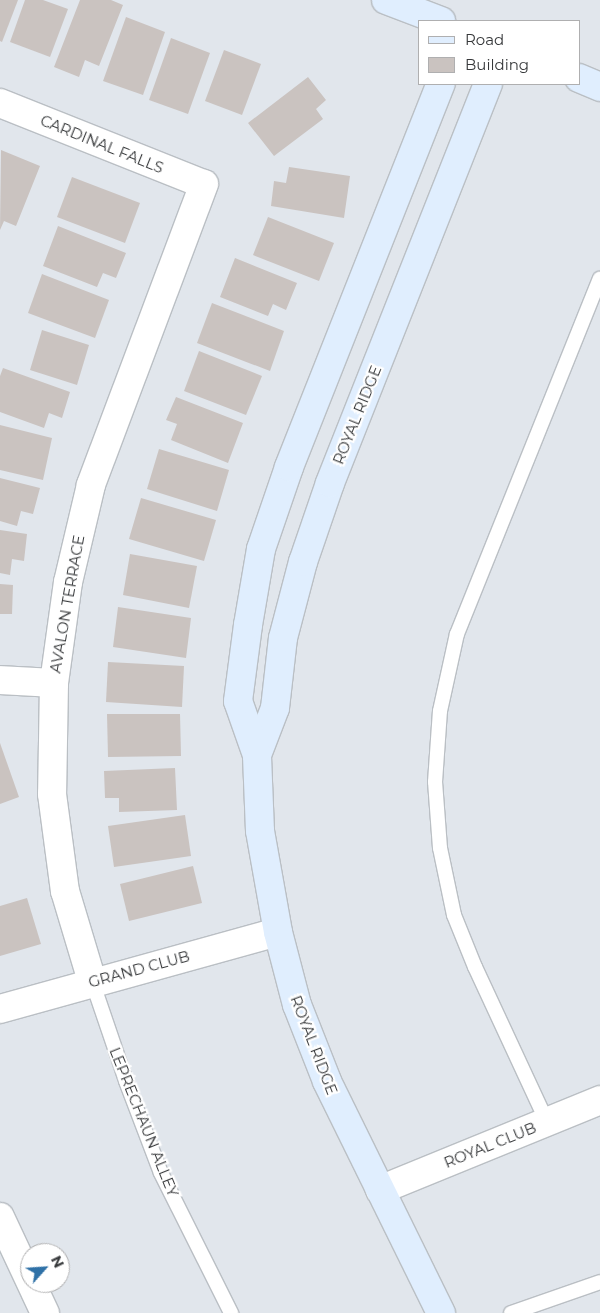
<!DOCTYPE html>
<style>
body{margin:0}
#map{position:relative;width:600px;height:1313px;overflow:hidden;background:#e1e6ec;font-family:Montserrat,sans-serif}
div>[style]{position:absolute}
.building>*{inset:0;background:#cac3c0}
.roads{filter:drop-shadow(1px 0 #babfc4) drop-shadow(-1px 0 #babfc4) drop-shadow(0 1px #babfc4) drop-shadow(0 -1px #babfc4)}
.lane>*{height:14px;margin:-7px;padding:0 7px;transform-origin:7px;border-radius:7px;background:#fff}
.street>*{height:28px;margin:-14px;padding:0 14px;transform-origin:14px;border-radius:14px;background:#fff}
.secondary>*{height:28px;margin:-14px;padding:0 14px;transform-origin:14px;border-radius:14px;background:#e0eefe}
span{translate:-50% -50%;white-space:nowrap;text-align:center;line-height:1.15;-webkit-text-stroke:4.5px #fff;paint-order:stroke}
.street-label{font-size:15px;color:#36383a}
.legend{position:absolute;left:418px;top:20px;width:162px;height:65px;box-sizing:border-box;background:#fff;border:1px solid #afafb0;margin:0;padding:6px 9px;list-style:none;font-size:15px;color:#36383a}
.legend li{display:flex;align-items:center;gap:10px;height:25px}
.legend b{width:25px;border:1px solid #afafb0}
.north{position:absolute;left:20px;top:1243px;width:50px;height:50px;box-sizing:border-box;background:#fff;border:1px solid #afafb0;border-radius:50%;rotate:64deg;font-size:14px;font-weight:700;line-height:20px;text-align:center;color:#36383a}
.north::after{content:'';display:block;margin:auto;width:18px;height:22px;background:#2f71a7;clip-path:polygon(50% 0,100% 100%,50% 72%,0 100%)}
</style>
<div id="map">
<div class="building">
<div style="clip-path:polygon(0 0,18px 0,2px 42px,0 41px)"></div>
<div style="clip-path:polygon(25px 0,43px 0,68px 9px,50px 57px,10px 42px)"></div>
<div style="clip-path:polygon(80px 0,111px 0,123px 5px,99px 66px,85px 60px,79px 77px,54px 67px)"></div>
<div style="clip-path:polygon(126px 17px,165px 32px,143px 95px,103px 81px)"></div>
<div style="clip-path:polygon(171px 38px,210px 53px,188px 114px,149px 100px)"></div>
<div style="clip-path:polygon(224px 50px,261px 64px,242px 115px,205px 101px)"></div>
<div style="clip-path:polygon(308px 77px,326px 100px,316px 109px,323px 119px,274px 156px,248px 123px)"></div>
<div style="clip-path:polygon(1px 150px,40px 166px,16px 226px,4px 221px,0 230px)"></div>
<div style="clip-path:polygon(289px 167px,350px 176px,344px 218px,271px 206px,274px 181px,286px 183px)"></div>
<div style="clip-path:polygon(72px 177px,140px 203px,125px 243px,57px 217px)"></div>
<div style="clip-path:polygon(268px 217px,334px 243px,319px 281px,253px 255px)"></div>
<div style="clip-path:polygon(58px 226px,126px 253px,116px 278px,103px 273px,97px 287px,43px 266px)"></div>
<div style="clip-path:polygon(235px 258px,297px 283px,286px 310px,273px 304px,268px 316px,220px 297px)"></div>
<div style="clip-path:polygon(42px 274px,109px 300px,95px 338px,28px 313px)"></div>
<div style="clip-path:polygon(212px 303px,284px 331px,270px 371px,197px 343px)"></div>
<div style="clip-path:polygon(42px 330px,89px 345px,77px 385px,30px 370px)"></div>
<div style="clip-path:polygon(199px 351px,262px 376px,246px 415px,184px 391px)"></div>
<div style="clip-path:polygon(3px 368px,70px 392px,62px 418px,49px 413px,44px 428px,0 412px,0 376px)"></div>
<div style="clip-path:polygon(176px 397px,243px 423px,228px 463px,171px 440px,177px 424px,166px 420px)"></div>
<div style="clip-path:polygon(0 425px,52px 438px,43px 480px,0 470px)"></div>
<div style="clip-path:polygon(159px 449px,229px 470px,217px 511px,147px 489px)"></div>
<div style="clip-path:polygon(0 478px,40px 488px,33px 514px,21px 511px,17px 526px,0 521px)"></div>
<div style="clip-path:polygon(141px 498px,216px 520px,204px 561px,129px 539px)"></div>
<div style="clip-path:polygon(0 530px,27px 534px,24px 561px,12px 559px,10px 575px,0 573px)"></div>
<div style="clip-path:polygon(130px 554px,197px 566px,189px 608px,123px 595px)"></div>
<div style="clip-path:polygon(0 584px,13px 585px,12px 614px,0 614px)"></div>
<div style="clip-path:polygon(118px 607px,191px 618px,186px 658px,113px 647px)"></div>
<div style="clip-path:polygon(108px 662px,184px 666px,182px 707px,106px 702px)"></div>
<div style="clip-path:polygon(107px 714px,180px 714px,181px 756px,108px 757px)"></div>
<div style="clip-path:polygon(0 743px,19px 797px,0 804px)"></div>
<div style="clip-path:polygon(175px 768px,177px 810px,119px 812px,119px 798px,105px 798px,104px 771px)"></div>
<div style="clip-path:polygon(185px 815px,191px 856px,114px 867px,108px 826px)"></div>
<div style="clip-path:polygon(193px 866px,202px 903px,129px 921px,120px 884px)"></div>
<div style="clip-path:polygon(27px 898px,41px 944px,0 956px,0 906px)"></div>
</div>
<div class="roads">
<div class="lane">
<div style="left:92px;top:981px;width:106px;rotate:71.2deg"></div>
<div style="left:126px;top:1081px;width:98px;rotate:69.2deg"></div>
<div style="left:161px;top:1173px;width:157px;rotate:63.4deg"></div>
<div style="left:547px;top:1122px;width:171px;rotate:-114.9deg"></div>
<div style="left:475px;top:967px;width:56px;rotate:-112deg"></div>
<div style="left:454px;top:915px;width:68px;rotate:-101.8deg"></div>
<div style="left:440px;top:848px;width:66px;rotate:-94.3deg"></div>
<div style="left:435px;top:782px;width:71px;rotate:-86deg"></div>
<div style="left:440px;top:711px;width:79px;rotate:-77.6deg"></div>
<div style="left:457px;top:634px;width:383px;rotate:-68.1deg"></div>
<div style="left:511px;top:1313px;width:94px;rotate:-19.2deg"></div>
</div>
<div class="street">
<div style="left:0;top:103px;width:219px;rotate:21.7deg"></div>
<div style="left:204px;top:184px;width:322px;rotate:110.6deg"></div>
<div style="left:91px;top:485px;width:100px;rotate:103.3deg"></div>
<div style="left:68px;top:582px;width:102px;rotate:97.9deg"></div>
<div style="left:54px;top:683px;width:111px;rotate:91deg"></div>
<div style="left:52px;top:794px;width:98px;rotate:82.4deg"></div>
<div style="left:65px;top:891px;width:94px;rotate:73.3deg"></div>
<div style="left:0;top:680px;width:54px;rotate:3.2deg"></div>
<div style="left:0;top:1009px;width:288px;rotate:-15.5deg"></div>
<div style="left:380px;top:1190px;width:238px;rotate:-22.2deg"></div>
<div style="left:0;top:1217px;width:106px;rotate:64.9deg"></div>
</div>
<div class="secondary">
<div style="left:386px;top:0;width:59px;rotate:20.9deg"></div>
<div style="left:579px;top:78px;width:23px;rotate:23deg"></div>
<div style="left:257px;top:755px;width:50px;rotate:-69deg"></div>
<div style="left:275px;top:708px;width:70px;rotate:-83.5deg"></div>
<div style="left:283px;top:638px;width:79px;rotate:-75.3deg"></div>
<div style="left:303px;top:562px;width:83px;rotate:-71.1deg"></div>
<div style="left:330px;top:483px;width:429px;rotate:-68.4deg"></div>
<div style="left:441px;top:1313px;width:258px;rotate:-116.2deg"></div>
<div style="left:327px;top:1081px;width:82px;rotate:-111.5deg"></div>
<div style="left:297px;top:1005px;width:75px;rotate:-104.6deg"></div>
<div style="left:278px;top:932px;width:103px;rotate:-100.1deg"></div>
<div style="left:260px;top:831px;width:76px;rotate:-92.3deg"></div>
<div style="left:257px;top:755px;width:57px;rotate:-109.4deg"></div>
<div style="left:238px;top:701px;width:77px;rotate:-82.5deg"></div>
<div style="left:248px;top:625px;width:77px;rotate:-80.3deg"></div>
<div style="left:261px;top:549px;width:87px;rotate:-71.1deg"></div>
<div style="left:289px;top:467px;width:412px;rotate:-68.4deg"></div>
</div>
</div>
<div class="street-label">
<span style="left:102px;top:144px;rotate:22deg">CARDINAL FALLS</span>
<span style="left:357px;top:415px;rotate:-68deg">ROYAL RIDGE</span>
<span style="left:67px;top:604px;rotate:-80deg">AVALON TERRACE</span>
<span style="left:139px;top:969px;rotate:-15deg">GRAND CLUB</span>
<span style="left:314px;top:1045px;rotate:69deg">ROYAL RIDGE</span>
<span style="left:144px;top:1122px;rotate:68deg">LEPRECHAUN ALLEY</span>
<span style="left:490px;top:1145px;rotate:-22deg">ROYAL CLUB</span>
</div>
<ul class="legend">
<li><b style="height:6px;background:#e0eefe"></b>Road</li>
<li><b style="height:14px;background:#cac3c0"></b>Building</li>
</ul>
<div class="north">N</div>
</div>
